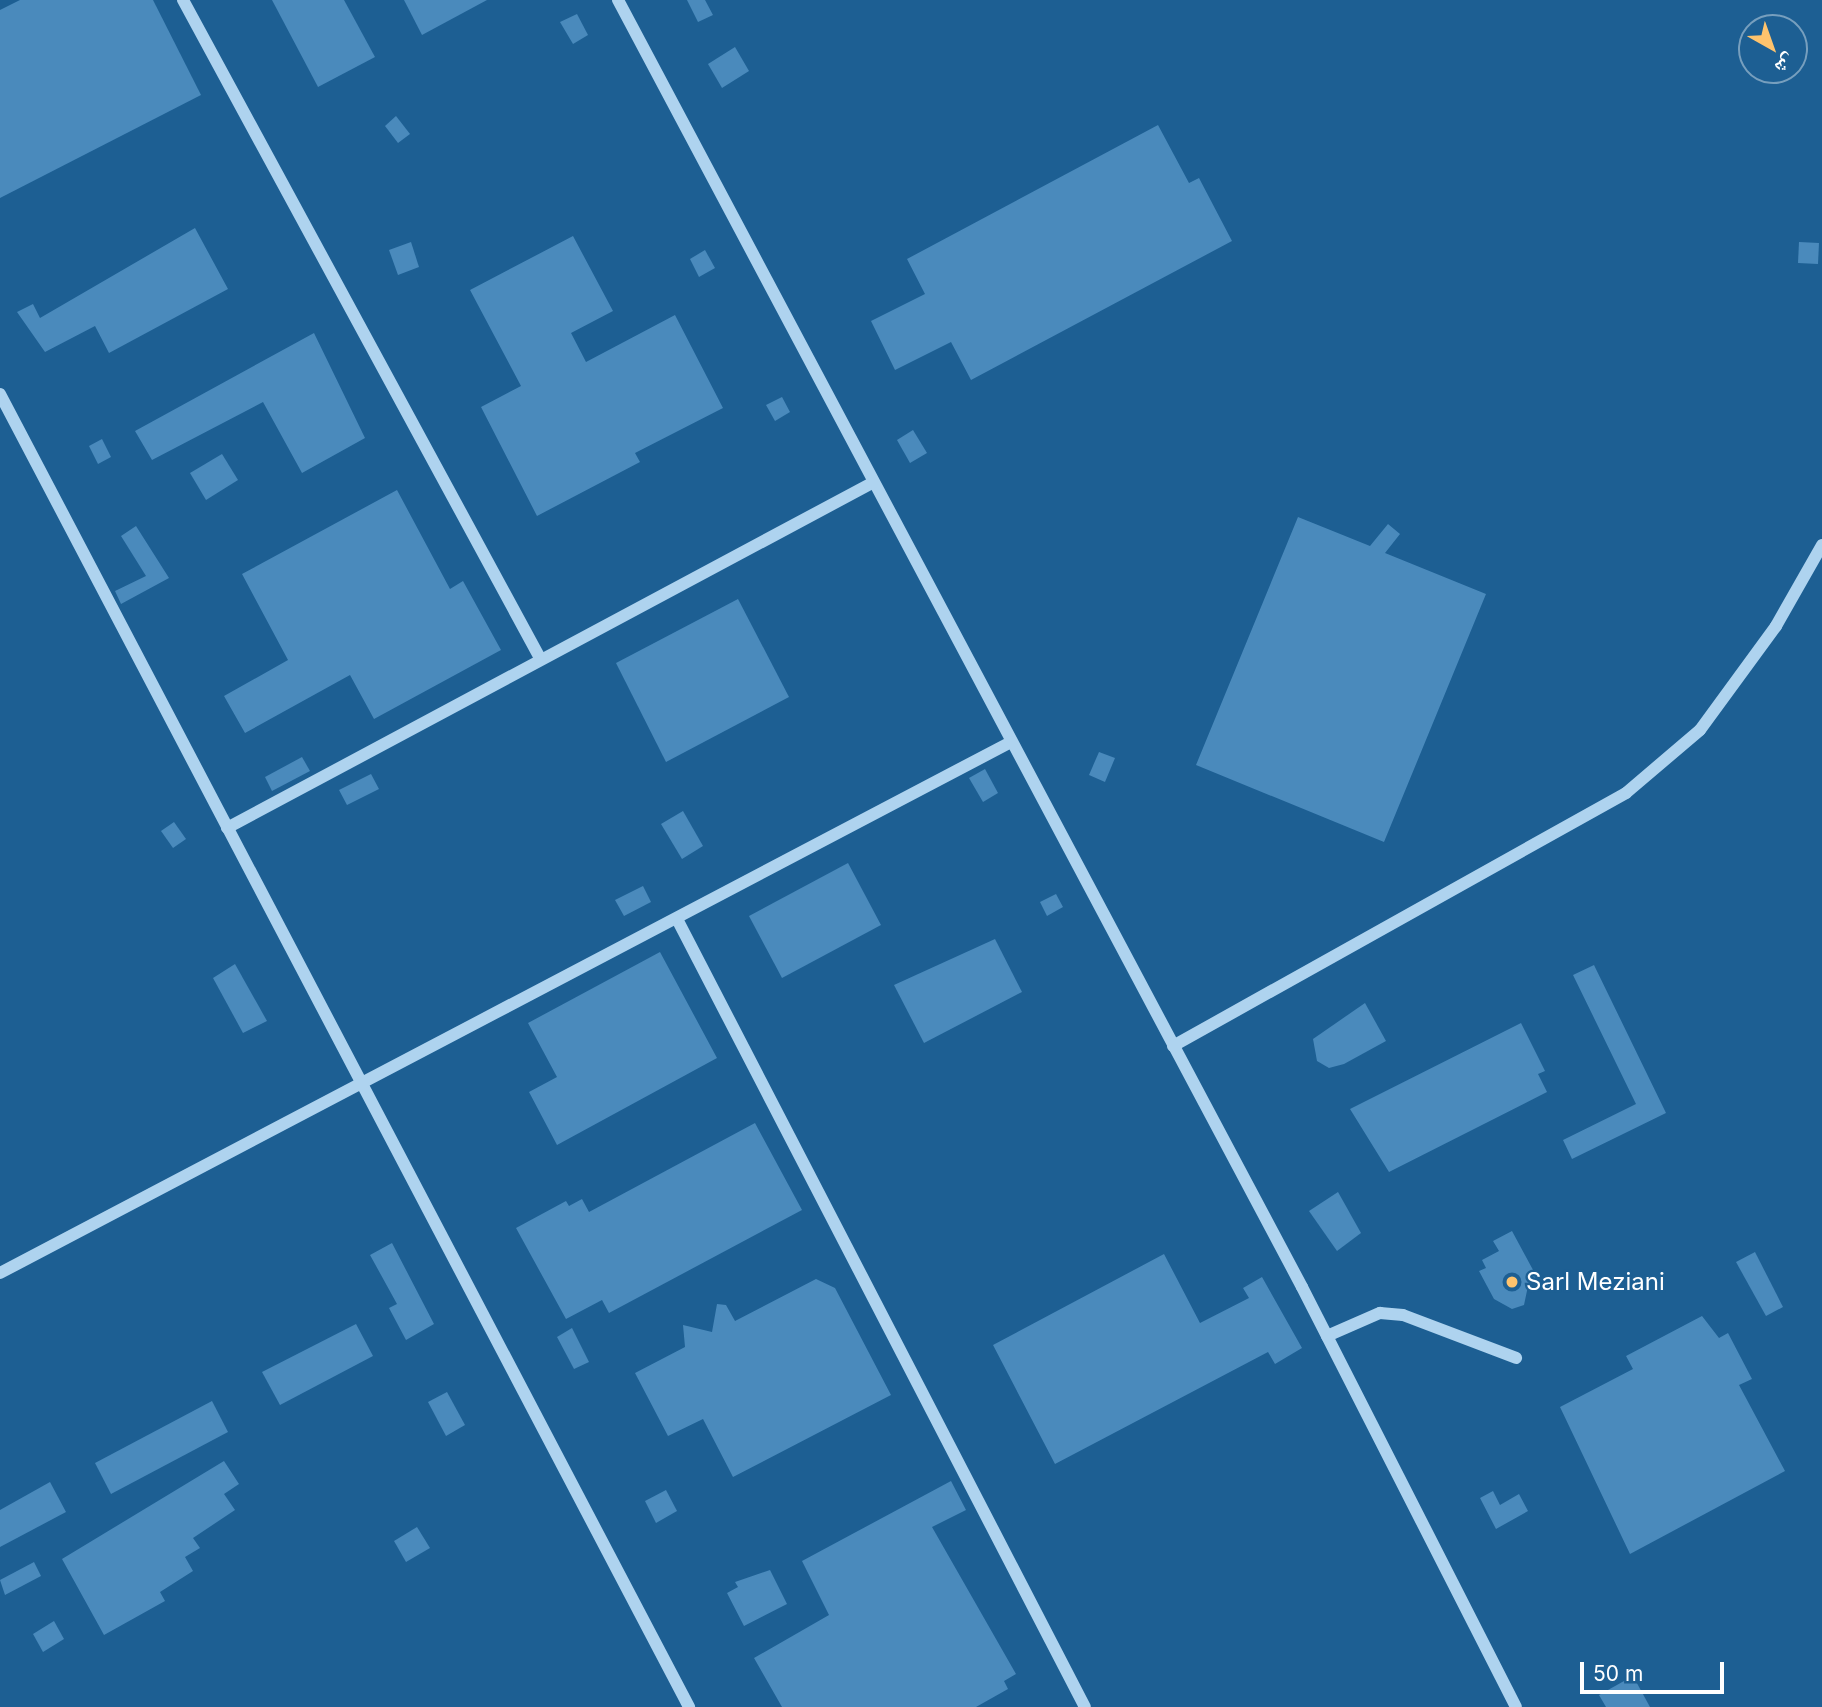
<!DOCTYPE html>
<meta charset="utf-8">
<style>
body{margin:0}
#map{position:relative;width:1822px;height:1707px;overflow:hidden;background:#1d5f93;font-family:Inter,"Noto Naskh Arabic",sans-serif}
div>[style]{position:absolute}
.building>*{inset:0;background:#4a8abc}
.minor>*{height:12px;margin:-6px;padding:0 6px;transform-origin:6px;border-radius:6px;background:#aed3ef}
.dots>*{width:19px;height:19px;translate:-50% -50%;box-sizing:border-box;border:4px solid #1d5f93;border-radius:50%}
span{translate:-50% -50%;white-space:nowrap;text-align:center;line-height:1.15;-webkit-text-stroke:5px #1d5f93;paint-order:stroke}
.poi-label{font-size:24px;color:#fff}
.left{translate:0 -50%;text-align:left}
.north{position:absolute;left:1738px;top:14px;width:70px;height:70px;box-sizing:border-box;background:#1d5f93;border:2px solid #779fbe;border-radius:50%;rotate:140deg;font-size:19px;font-weight:700;line-height:28px;text-align:center;color:#fff}
.north::after{content:'';display:block;margin:auto;width:24px;height:32px;background:#fec36d;clip-path:polygon(50% 0,100% 100%,50% 72%,0 100%)}
.scale{position:absolute;left:1580px;top:1662px;width:144px;height:32px;box-sizing:border-box;border:4px solid #fff;border-top:0;padding-left:9px;font-size:21px;line-height:24px;white-space:nowrap;color:#fff;-webkit-text-stroke:5px #1d5f93;paint-order:stroke}
</style>
<div id="map">
<div class="building">
<div style="clip-path:polygon(20px 0,153px 0,201px 95px,0 198px,0 10px)"></div>
<div style="clip-path:polygon(272px 0,344px 0,375px 57px,318px 87px)"></div>
<div style="clip-path:polygon(404px 0,487px 0,422px 35px)"></div>
<div style="clip-path:polygon(687px 0,705px 0,713px 15px,698px 22px)"></div>
<div style="clip-path:polygon(577px 14px,588px 35px,573px 44px,560px 22px)"></div>
<div style="clip-path:polygon(735px 47px,749px 71px,722px 88px,708px 64px)"></div>
<div style="clip-path:polygon(396px 116px,410px 134px,398px 143px,385px 126px)"></div>
<div style="clip-path:polygon(1158px 125px,1189px 183px,1199px 178px,1232px 241px,971px 380px,951px 342px,895px 370px,871px 321px,925px 294px,907px 259px)"></div>
<div style="clip-path:polygon(195px 228px,228px 289px,109px 353px,95px 326px,45px 352px,17px 312px,33px 304px,40px 318px)"></div>
<div style="clip-path:polygon(573px 236px,613px 311px,571px 333px,586px 362px,675px 315px,723px 408px,635px 453px,640px 462px,537px 516px,481px 407px,521px 386px,470px 290px)"></div>
<div style="clip-path:polygon(411px 242px,419px 267px,398px 275px,389px 250px)"></div>
<div style="clip-path:polygon(1799px 242px,1819px 243px,1818px 264px,1798px 263px)"></div>
<div style="clip-path:polygon(705px 250px,715px 268px,699px 277px,690px 259px)"></div>
<div style="clip-path:polygon(314px 333px,365px 438px,302px 473px,263px 402px,152px 460px,135px 431px)"></div>
<div style="clip-path:polygon(782px 397px,790px 412px,775px 421px,766px 405px)"></div>
<div style="clip-path:polygon(913px 430px,927px 453px,910px 463px,897px 440px)"></div>
<div style="clip-path:polygon(102px 439px,111px 457px,98px 464px,89px 446px)"></div>
<div style="clip-path:polygon(222px 454px,238px 480px,206px 500px,190px 473px)"></div>
<div style="clip-path:polygon(397px 490px,450px 589px,463px 581px,501px 650px,374px 719px,350px 675px,245px 733px,224px 696px,288px 660px,242px 574px)"></div>
<div style="clip-path:polygon(1298px 517px,1370px 546px,1388px 524px,1400px 534px,1385px 553px,1486px 594px,1384px 842px,1196px 765px)"></div>
<div style="clip-path:polygon(136px 526px,169px 578px,121px 604px,115px 591px,146px 576px,121px 536px)"></div>
<div style="clip-path:polygon(738px 599px,789px 697px,666px 762px,616px 663px)"></div>
<div style="clip-path:polygon(1099px 752px,1115px 758px,1105px 782px,1089px 775px)"></div>
<div style="clip-path:polygon(302px 757px,310px 771px,272px 791px,265px 777px)"></div>
<div style="clip-path:polygon(985px 769px,998px 793px,983px 802px,969px 778px)"></div>
<div style="clip-path:polygon(371px 774px,379px 789px,347px 805px,339px 790px)"></div>
<div style="clip-path:polygon(683px 811px,703px 846px,682px 859px,661px 824px)"></div>
<div style="clip-path:polygon(174px 822px,186px 839px,173px 848px,161px 831px)"></div>
<div style="clip-path:polygon(848px 863px,881px 925px,782px 978px,749px 916px)"></div>
<div style="clip-path:polygon(643px 886px,651px 902px,624px 916px,615px 900px)"></div>
<div style="clip-path:polygon(1056px 894px,1063px 907px,1047px 916px,1040px 902px)"></div>
<div style="clip-path:polygon(995px 939px,1022px 992px,924px 1043px,894px 985px)"></div>
<div style="clip-path:polygon(660px 952px,717px 1058px,557px 1145px,529px 1092px,557px 1077px,528px 1023px)"></div>
<div style="clip-path:polygon(235px 964px,267px 1021px,243px 1033px,213px 978px)"></div>
<div style="clip-path:polygon(1594px 965px,1666px 1113px,1572px 1159px,1563px 1140px,1636px 1104px,1573px 975px)"></div>
<div style="clip-path:polygon(1365px 1003px,1386px 1041px,1344px 1064px,1329px 1068px,1317px 1061px,1313px 1039px)"></div>
<div style="clip-path:polygon(1521px 1023px,1545px 1071px,1538px 1074px,1547px 1092px,1389px 1172px,1350px 1109px)"></div>
<div style="clip-path:polygon(755px 1123px,802px 1210px,609px 1313px,602px 1300px,566px 1319px,516px 1228px,566px 1201px,569px 1206px,582px 1199px,589px 1212px)"></div>
<div style="clip-path:polygon(1338px 1192px,1361px 1233px,1337px 1251px,1309px 1211px)"></div>
<div style="clip-path:polygon(1512px 1231px,1539px 1281px,1528px 1286px,1524px 1305px,1512px 1309px,1494px 1299px,1479px 1271px,1486px 1268px,1482px 1260px,1499px 1251px,1493px 1241px)"></div>
<div style="clip-path:polygon(392px 1243px,434px 1324px,406px 1340px,389px 1308px,397px 1304px,370px 1255px)"></div>
<div style="clip-path:polygon(1755px 1252px,1783px 1307px,1766px 1316px,1736px 1262px)"></div>
<div style="clip-path:polygon(1164px 1254px,1200px 1323px,1249px 1298px,1243px 1288px,1262px 1277px,1302px 1348px,1275px 1364px,1268px 1352px,1055px 1464px,993px 1345px)"></div>
<div style="clip-path:polygon(816px 1279px,835px 1288px,891px 1395px,733px 1477px,703px 1419px,668px 1436px,635px 1373px,685px 1347px,683px 1325px,712px 1332px,717px 1304px,726px 1305px,735px 1321px)"></div>
<div style="clip-path:polygon(1702px 1316px,1719px 1338px,1728px 1333px,1752px 1379px,1739px 1385px,1785px 1471px,1630px 1554px,1560px 1407px,1633px 1369px,1626px 1356px)"></div>
<div style="clip-path:polygon(356px 1324px,373px 1356px,280px 1405px,262px 1372px)"></div>
<div style="clip-path:polygon(572px 1328px,589px 1362px,574px 1369px,557px 1337px)"></div>
<div style="clip-path:polygon(447px 1392px,465px 1425px,446px 1436px,428px 1402px)"></div>
<div style="clip-path:polygon(212px 1401px,228px 1432px,111px 1494px,95px 1463px)"></div>
<div style="clip-path:polygon(224px 1461px,239px 1484px,224px 1494px,235px 1510px,193px 1538px,200px 1548px,185px 1557px,193px 1571px,160px 1592px,165px 1601px,104px 1635px,62px 1559px)"></div>
<div style="clip-path:polygon(951px 1481px,966px 1510px,932px 1527px,1016px 1674px,1004px 1681px,1008px 1689px,976px 1707px,782px 1707px,754px 1658px,829px 1615px,802px 1561px)"></div>
<div style="clip-path:polygon(50px 1482px,66px 1512px,0 1547px,0 1510px)"></div>
<div style="clip-path:polygon(666px 1490px,677px 1511px,656px 1523px,645px 1501px)"></div>
<div style="clip-path:polygon(1493px 1491px,1500px 1505px,1519px 1494px,1528px 1511px,1496px 1529px,1480px 1498px)"></div>
<div style="clip-path:polygon(417px 1527px,430px 1548px,406px 1562px,394px 1541px)"></div>
<div style="clip-path:polygon(34px 1562px,41px 1576px,5px 1595px,0 1580px)"></div>
<div style="clip-path:polygon(770px 1570px,787px 1604px,744px 1626px,727px 1593px,738px 1587px,735px 1582px)"></div>
<div style="clip-path:polygon(54px 1621px,64px 1639px,43px 1652px,33px 1634px)"></div>
<div style="clip-path:polygon(1633px 1676px,1650px 1707px,1606px 1707px,1599px 1695px)"></div>
</div>
<div class="minor">
<div style="left:183px;top:0;width:749px;rotate:61.52deg"></div>
<div style="left:618px;top:0;width:1457px;rotate:62.01deg"></div>
<div style="left:1302px;top:1287px;width:471px;rotate:63deg"></div>
<div style="left:0;top:394px;width:1483px;rotate:62.31deg"></div>
<div style="left:227px;top:828px;width:731px;rotate:-28.14deg"></div>
<div style="left:677px;top:919px;width:887px;rotate:62.63deg"></div>
<div style="left:1173px;top:1046px;width:519px;rotate:-29.18deg"></div>
<div style="left:1626px;top:793px;width:97px;rotate:-40.4deg"></div>
<div style="left:1700px;top:730px;width:129px;rotate:-53.8deg"></div>
<div style="left:1776px;top:626px;width:93px;rotate:-60.4deg"></div>
<div style="left:0;top:1273px;width:1142px;rotate:-27.71deg"></div>
<div style="left:1327px;top:1336px;width:58px;rotate:-23.5deg"></div>
<div style="left:1380px;top:1313px;width:23px;rotate:5deg"></div>
<div style="left:1403px;top:1315px;width:121px;rotate:20.8deg"></div>
</div>
<div class="dots">
<div style="left:1512px;top:1282px;background:#fec36d"></div>
</div>
<div class="poi-label">
<span class="left" style="left:1526px;top:1282px">Sarl Meziani</span>
</div>
<div class="north">ش</div>
<div class="scale">50 m</div>
</div>
